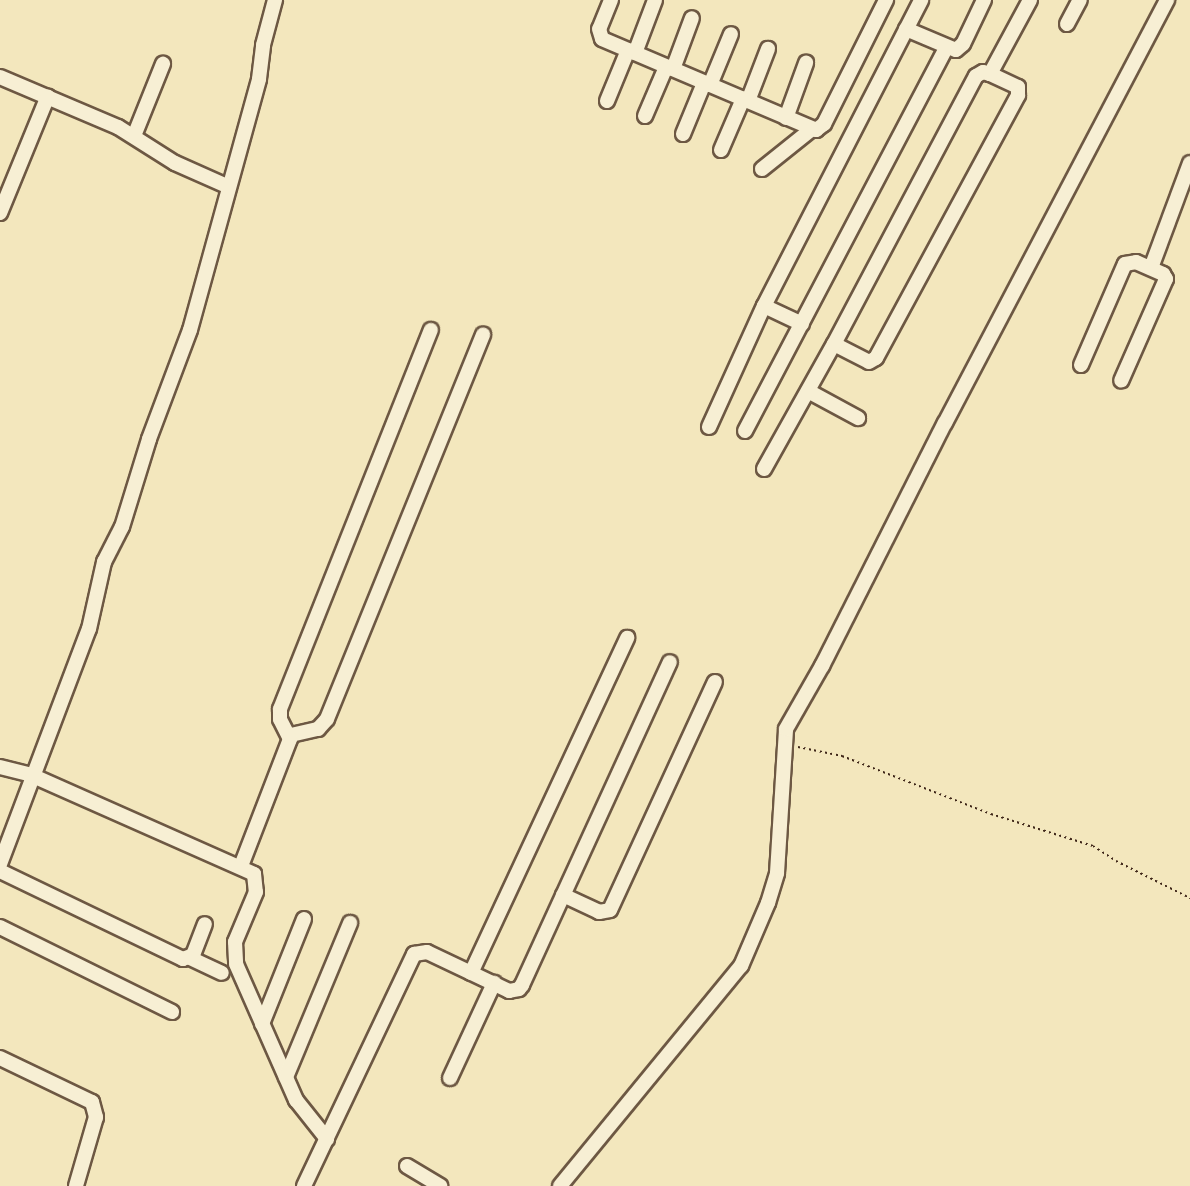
<!DOCTYPE html>
<style>
body{margin:0}
#map{position:relative;width:1190px;height:1186px;overflow:hidden;background:#f3e7bd;font-family:"Libre Caslon Text",serif}
div>[style]{position:absolute}
.path>*{height:2px;margin-top:-1px;transform-origin:0;background:repeating-linear-gradient(90deg,#40281a 0 2px,transparent 0 5.5px)}
.roads{filter:drop-shadow(2px 0 #6d5843) drop-shadow(-2px 0 #6d5843) drop-shadow(0 2px #6d5843) drop-shadow(0 -2px #6d5843)}
.minor>*{height:14px;margin:-7px;padding:0 7px;transform-origin:7px;border-radius:7px;background:#f7efd4}
span{translate:-50% -50%;white-space:nowrap;text-align:center;line-height:1.15;-webkit-text-stroke:5px #f7efd4;paint-order:stroke}
</style>
<div id="map">
<div class="path">
<div style="left:798px;top:747px;width:45px;rotate:11.6deg"></div>
<div style="left:842px;top:756px;width:160px;rotate:21.3deg"></div>
<div style="left:991px;top:814px;width:107px;rotate:17.4deg"></div>
<div style="left:1093px;top:846px;width:27px;rotate:33deg"></div>
<div style="left:1116px;top:861px;width:83px;rotate:26.6deg"></div>
</div>
<div class="roads">
<div class="minor">
<div style="left:611px;top:0;width:31px;rotate:112deg"></div>
<div style="left:599px;top:29px;width:10px;rotate:73deg"></div>
<div style="left:602px;top:39px;width:233px;rotate:23deg"></div>
<div style="left:816px;top:130px;width:10px;rotate:-37deg"></div>
<div style="left:824px;top:124px;width:139px;rotate:-63.4deg"></div>
<div style="left:1067px;top:24px;width:27px;rotate:-62deg"></div>
<div style="left:906px;top:29px;width:54px;rotate:22.8deg"></div>
<div style="left:956px;top:50px;width:9px;rotate:-41deg"></div>
<div style="left:963px;top:44px;width:49px;rotate:-64.5deg"></div>
<div style="left:635px;top:53px;width:57px;rotate:-69.3deg"></div>
<div style="left:673px;top:69px;width:54px;rotate:-69.6deg"></div>
<div style="left:0;top:77px;width:128px;rotate:23deg"></div>
<div style="left:118px;top:127px;width:67px;rotate:32.3deg"></div>
<div style="left:175px;top:163px;width:57px;rotate:23.9deg"></div>
<div style="left:710px;top:85px;width:55px;rotate:-67.6deg"></div>
<div style="left:607px;top:101px;width:55px;rotate:-67.6deg"></div>
<div style="left:748px;top:101px;width:56px;rotate:-69deg"></div>
<div style="left:645px;top:116px;width:53px;rotate:-66.8deg"></div>
<div style="left:786px;top:118px;width:59px;rotate:-70deg"></div>
<div style="left:683px;top:134px;width:55px;rotate:-67.6deg"></div>
<div style="left:134px;top:136px;width:78px;rotate:-68.1deg"></div>
<div style="left:721px;top:150px;width:56px;rotate:-66.7deg"></div>
<div style="left:762px;top:169px;width:64px;rotate:-38.7deg"></div>
<div style="left:0;top:213px;width:126px;rotate:-67.7deg"></div>
<div style="left:1151px;top:268px;width:112px;rotate:-69.6deg"></div>
<div style="left:764px;top:306px;width:42px;rotate:25.3deg"></div>
<div style="left:834px;top:344px;width:39px;rotate:27deg"></div>
<div style="left:869px;top:362px;width:8px;rotate:-30deg"></div>
<div style="left:876px;top:358px;width:299px;rotate:-61.6deg"></div>
<div style="left:1018px;top:95px;width:8px;rotate:-90deg"></div>
<div style="left:1018px;top:87px;width:31px;rotate:-155deg"></div>
<div style="left:1081px;top:365px;width:110px;rotate:-66.5deg"></div>
<div style="left:1125px;top:264px;width:11px;rotate:-10deg"></div>
<div style="left:1136px;top:262px;width:30px;rotate:24deg"></div>
<div style="left:1163px;top:274px;width:6px;rotate:59deg"></div>
<div style="left:1166px;top:279px;width:111px;rotate:113.8deg"></div>
<div style="left:808px;top:391px;width:57px;rotate:28.4deg"></div>
<div style="left:709px;top:427px;width:133px;rotate:-65.6deg"></div>
<div style="left:764px;top:306px;width:344px;rotate:-62.8deg"></div>
<div style="left:745px;top:431px;width:433px;rotate:-62.3deg"></div>
<div style="left:764px;top:469px;width:143px;rotate:-60.8deg"></div>
<div style="left:834px;top:344px;width:303px;rotate:-62.1deg"></div>
<div style="left:976px;top:76px;width:8px;rotate:-30deg"></div>
<div style="left:983px;top:72px;width:7px;rotate:16deg"></div>
<div style="left:990px;top:74px;width:84px;rotate:-61.6deg"></div>
<div style="left:291px;top:735px;width:28px;rotate:-13deg"></div>
<div style="left:318px;top:729px;width:13px;rotate:-48deg"></div>
<div style="left:327px;top:719px;width:415px;rotate:-67.9deg"></div>
<div style="left:0;top:767px;width:32px;rotate:14deg"></div>
<div style="left:31px;top:775px;width:244px;rotate:23.9deg"></div>
<div style="left:254px;top:874px;width:18px;rotate:84deg"></div>
<div style="left:256px;top:892px;width:54px;rotate:112.8deg"></div>
<div style="left:235px;top:942px;width:22px;rotate:87deg"></div>
<div style="left:236px;top:964px;width:149px;rotate:66.2deg"></div>
<div style="left:296px;top:1100px;width:50px;rotate:51.5deg"></div>
<div style="left:0;top:864px;width:251px;rotate:-69.3deg"></div>
<div style="left:89px;top:629px;width:69px;rotate:-77.4deg"></div>
<div style="left:104px;top:562px;width:39px;rotate:-63deg"></div>
<div style="left:122px;top:527px;width:92px;rotate:-72.9deg"></div>
<div style="left:149px;top:439px;width:116px;rotate:-69.4deg"></div>
<div style="left:190px;top:330px;width:260px;rotate:-74.6deg"></div>
<div style="left:259px;top:79px;width:34px;rotate:-83deg"></div>
<div style="left:263px;top:45px;width:47px;rotate:-75.1deg"></div>
<div style="left:241px;top:866px;width:136px;rotate:-68.9deg"></div>
<div style="left:290px;top:739px;width:22px;rotate:-117deg"></div>
<div style="left:280px;top:719px;width:10px;rotate:-90deg"></div>
<div style="left:280px;top:709px;width:408px;rotate:-68.3deg"></div>
<div style="left:0;top:871px;width:203px;rotate:25.7deg"></div>
<div style="left:183px;top:959px;width:11px;rotate:-22deg"></div>
<div style="left:193px;top:955px;width:33px;rotate:-69deg"></div>
<div style="left:563px;top:895px;width:40px;rotate:25deg"></div>
<div style="left:599px;top:912px;width:11px;rotate:-10deg"></div>
<div style="left:610px;top:910px;width:251px;rotate:-65.3deg"></div>
<div style="left:0;top:927px;width:192px;rotate:26.3deg"></div>
<div style="left:190px;top:958px;width:35px;rotate:25deg"></div>
<div style="left:471px;top:973px;width:370px;rotate:-65deg"></div>
<div style="left:262px;top:1024px;width:113px;rotate:-68.2deg"></div>
<div style="left:0;top:1058px;width:102px;rotate:25.6deg"></div>
<div style="left:92px;top:1102px;width:16px;rotate:75deg"></div>
<div style="left:96px;top:1117px;width:72px;rotate:106.2deg"></div>
<div style="left:286px;top:1077px;width:167px;rotate:-67.4deg"></div>
<div style="left:450px;top:1078px;width:105px;rotate:-65.1deg"></div>
<div style="left:407px;top:1166px;width:39px;rotate:31deg"></div>
<div style="left:304px;top:1186px;width:257px;rotate:-64.6deg"></div>
<div style="left:414px;top:954px;width:13px;rotate:-9deg"></div>
<div style="left:427px;top:952px;width:91px;rotate:25.4deg"></div>
<div style="left:509px;top:991px;width:10px;rotate:-11deg"></div>
<div style="left:519px;top:989px;width:5px;rotate:-53deg"></div>
<div style="left:522px;top:985px;width:355px;rotate:-65.4deg"></div>
<div style="left:560px;top:1186px;width:285px;rotate:-50.6deg"></div>
<div style="left:741px;top:966px;width:69px;rotate:-66.8deg"></div>
<div style="left:768px;top:903px;width:31px;rotate:-73deg"></div>
<div style="left:777px;top:873px;width:144px;rotate:-86.4deg"></div>
<div style="left:786px;top:729px;width:73px;rotate:-60.3deg"></div>
<div style="left:822px;top:666px;width:272px;rotate:-63.2deg"></div>
<div style="left:945px;top:423px;width:478px;rotate:-62.3deg"></div>
</div>
</div>
</div>
